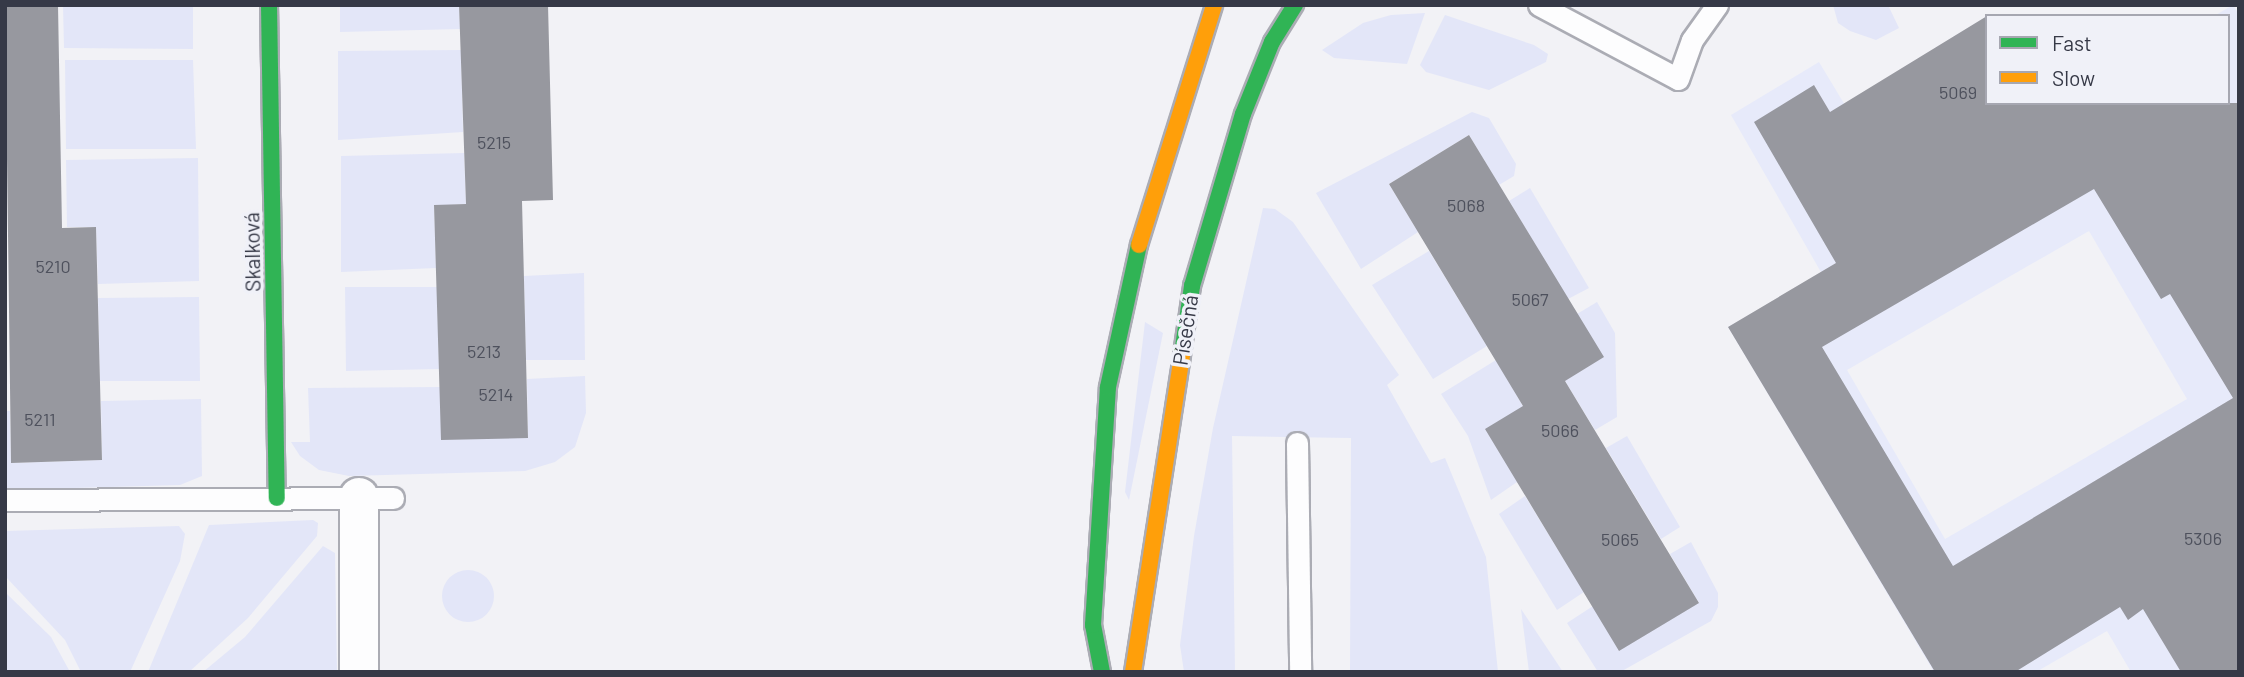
<!DOCTYPE html>
<meta charset="utf-8">
<style>
body{margin:0}
#map{position:relative;width:2244px;height:677px;overflow:hidden;background:#f2f2f6;font-family:Barlow,sans-serif}
div>[style]{position:absolute}
.built>*{inset:0;background:#e7eafa}
.green>*{inset:0;background:#e3e6f8}
.round{border-radius:50%}
.building>*{inset:0;background:#97989f}
.roads{filter:drop-shadow(2px 0 #abacb4) drop-shadow(-2px 0 #abacb4) drop-shadow(0 2px #abacb4) drop-shadow(0 -2px #abacb4)}
.lane>*{height:21px;margin:-10.5px;padding:0 10.5px;transform-origin:10.5px;border-radius:10.5px;background:#fdfdfe}
.street>*{height:38px;margin:-19px;padding:0 19px;transform-origin:19px;border-radius:19px;background:#fdfdfe}
.fast>*{height:16px;margin:-8px;padding:0 8px;transform-origin:8px;border-radius:8px;background:#30b455}
.slow>*{height:16px;margin:-8px;padding:0 8px;transform-origin:8px;border-radius:8px;background:#ff9f0a}
span{translate:-50% -50%;white-space:nowrap;text-align:center;line-height:1.15;-webkit-text-stroke:7px #f0f1f8;paint-order:stroke}
.number-label{font-size:18px;color:#4e515d}
.number-label span{-webkit-text-stroke-width:0}
.street-label{font-size:21px;color:#363947}
.frame{position:absolute;inset:0;border:7px solid #363947;pointer-events:none}
.legend{position:absolute;left:1985px;top:14px;width:245px;height:91px;box-sizing:border-box;background:#f0f1f8;border:2px solid #a6a7b1;margin:0;padding:9px 12px;list-style:none;font-size:21px;color:#363947}
.legend li{display:flex;align-items:center;gap:14px;height:35px}
.legend b{width:35px;border:2px solid #a6a7b1}
</style>
<div id="map">
<div class="built">
<div style="clip-path:polygon(evenodd,2233px 5px,2239px 14px,2239px 672px,2131px 672px,2107px 631px,2036px 672px,1934px 672px,1728px 327px,1822px 274px,1731px 115px,1819px 62px,1904px 203px,2228px 103px,2228px 16px,2214px 16px,2233px 5px,2089px 231px,2187px 399px,1945px 539px,1847px 370px,2089px 231px)"></div>
</div>
<div class="green">
<div style="clip-path:polygon(63px 5px,193px 5px,193px 49px,64px 48px)"></div>
<div style="clip-path:polygon(340px 5px,459px 5px,460px 29px,340px 32px)"></div>
<div style="clip-path:polygon(1833px 5px,1888px 5px,1899px 28px,1876px 40px,1850px 31px,1838px 23px)"></div>
<div style="clip-path:polygon(1425px 13px,1407px 64px,1334px 58px,1322px 50px,1363px 23px,1391px 15px)"></div>
<div style="clip-path:polygon(1445px 15px,1534px 45px,1548px 54px,1546px 62px,1489px 90px,1426px 72px,1420px 65px)"></div>
<div style="clip-path:polygon(461px 50px,463px 132px,338px 140px,338px 51px)"></div>
<div style="clip-path:polygon(65px 60px,193px 60px,196px 149px,66px 149px)"></div>
<div style="clip-path:polygon(1472px 112px,1489px 118px,1516px 164px,1514px 176px,1499px 185px,1469px 135px,1389px 184px,1418px 232px,1361px 269px,1316px 193px)"></div>
<div style="clip-path:polygon(464px 153px,466px 204px,434px 206px,436px 268px,341px 272px,341px 156px)"></div>
<div style="clip-path:polygon(198px 158px,199px 281px,98px 284px,96px 227px,67px 227px,66px 160px)"></div>
<div style="clip-path:polygon(1530px 188px,1589px 288px,1568px 299px,1509px 201px)"></div>
<div style="clip-path:polygon(1263px 208px,1275px 209px,1293px 222px,1399px 375px,1387px 385px,1431px 463px,1445px 458px,1486px 557px,1498px 672px,1350px 672px,1351px 438px,1232px 436px,1235px 672px,1184px 672px,1180px 645px,1194px 536px,1213px 428px)"></div>
<div style="clip-path:polygon(1429px 251px,1487px 346px,1433px 379px,1372px 285px)"></div>
<div style="clip-path:polygon(584px 273px,585px 360px,526px 360px,524px 276px)"></div>
<div style="clip-path:polygon(345px 287px,437px 287px,439px 369px,346px 371px)"></div>
<div style="clip-path:polygon(199px 297px,200px 381px,100px 381px,98px 298px)"></div>
<div style="clip-path:polygon(1597px 302px,1615px 333px,1617px 417px,1595px 430px,1565px 381px,1577px 314px)"></div>
<div style="clip-path:polygon(1145px 322px,1163px 333px,1129px 500px,1125px 492px)"></div>
<div style="clip-path:polygon(1496px 360px,1523px 406px,1517px 482px,1491px 500px,1468px 436px,1441px 394px)"></div>
<div style="clip-path:polygon(585px 376px,586px 413px,575px 447px,555px 462px,525px 471px,349px 476px,319px 470px,300px 456px,291px 442px,310px 442px,308px 388px,440px 387px,528px 438px,527px 379px)"></div>
<div style="clip-path:polygon(201px 399px,202px 476px,180px 485px,5px 490px,5px 411px,10px 411px,11px 463px,102px 460px,101px 401px)"></div>
<div style="clip-path:polygon(1627px 436px,1680px 527px,1661px 539px,1606px 448px)"></div>
<div style="clip-path:polygon(1525px 496px,1584px 592px,1557px 610px,1499px 514px)"></div>
<div style="clip-path:polygon(313px 520px,318px 523px,317px 536px,248px 618px,189px 672px,148px 672px,209px 525px)"></div>
<div style="clip-path:polygon(179px 526px,185px 534px,180px 561px,130px 672px,81px 672px,65px 640px,5px 576px,5px 531px)"></div>
<div style="clip-path:polygon(1691px 542px,1718px 593px,1718px 607px,1711px 621px,1622px 671px,1598px 672px,1567px 623px,1593px 606px,1699px 603px,1670px 554px)"></div>
<div style="clip-path:polygon(323px 546px,335px 553px,337px 672px,203px 672px,245px 637px)"></div>
<div class="round" style="left:442px;top:570px;width:52px;height:52px"></div>
<div style="clip-path:polygon(5px 592px,51px 637px,70px 672px,5px 672px)"></div>
<div style="clip-path:polygon(1521px 609px,1563px 672px,1529px 672px)"></div>
</div>
<div class="building">
<div style="clip-path:polygon(5px 5px,58px 5px,62px 228px,96px 227px,102px 460px,11px 463px)"></div>
<div style="clip-path:polygon(459px 5px,548px 5px,553px 200px,522px 201px,528px 438px,441px 440px,434px 205px,466px 204px)"></div>
<div style="clip-path:polygon(evenodd,1987px 16px,1987px 103px,2239px 103px,2239px 672px,2181px 672px,2143px 609px,2128px 620px,2120px 607px,2015px 672px,1935px 672px,1728px 327px,1836px 263px,1754px 122px,1814px 85px,1830px 112px,1987px 16px,2094px 189px,2161px 299px,2170px 294px,2233px 398px,1953px 566px,1822px 347px,2094px 189px)"></div>
<div style="clip-path:polygon(1469px 135px,1604px 357px,1565px 381px,1699px 603px,1619px 651px,1485px 429px,1523px 406px,1389px 184px)"></div>
</div>
<div class="roads">
<div class="lane">
<div style="left:1539px;top:5px;width:157px;rotate:28deg"></div>
<div style="left:1678px;top:79px;width:41px;rotate:-70.3deg"></div>
<div style="left:1692px;top:40px;width:43px;rotate:-54.5deg"></div>
<div style="left:1297px;top:443px;width:229px;rotate:89.2deg"></div>
<div style="left:5px;top:500px;width:388px;rotate:-0.3deg"></div>
</div>
<div class="street">
<div style="left:359px;top:497px;width:175px;rotate:90deg"></div>
</div>
<div class="fast">
<div style="left:269px;top:5px;width:493px;rotate:89.1deg"></div>
<div style="left:1182px;top:354px;width:69px;rotate:-81.6deg"></div>
<div style="left:1192px;top:286px;width:179px;rotate:-73.5deg"></div>
<div style="left:1243px;top:114px;width:78px;rotate:-68.1deg"></div>
<div style="left:1272px;top:42px;width:44px;rotate:-58.1deg"></div>
<div style="left:1102px;top:672px;width:48px;rotate:-100.8deg"></div>
<div style="left:1093px;top:625px;width:238px;rotate:-86.4deg"></div>
<div style="left:1108px;top:387px;width:145px;rotate:-77.7deg"></div>
</div>
<div class="slow">
<div style="left:1139px;top:245px;width:251px;rotate:-72.6deg"></div>
<div style="left:1133px;top:672px;width:322px;rotate:-81.2deg"></div>
</div>
</div>
<div class="number-label">
<span style="left:1958px;top:92px">5069</span>
<span style="left:494px;top:142px">5215</span>
<span style="left:1466px;top:205px">5068</span>
<span style="left:53px;top:266px">5210</span>
<span style="left:1530px;top:299px">5067</span>
<span style="left:484px;top:351px">5213</span>
<span style="left:496px;top:394px">5214</span>
<span style="left:40px;top:419px">5211</span>
<span style="left:1560px;top:430px">5066</span>
<span style="left:2203px;top:538px">5306</span>
<span style="left:1620px;top:539px">5065</span>
</div>
<div class="street-label">
<span style="left:252px;top:252px;rotate:-91deg">Skalková</span>
<span style="left:1185px;top:330px;rotate:-81deg">Písečná</span>
</div>
<div class="frame"></div>
<ul class="legend">
<li><b style="height:9px;background:#30b455"></b>Fast</li>
<li><b style="height:9px;background:#ff9f0a"></b>Slow</li>
</ul>
</div>
